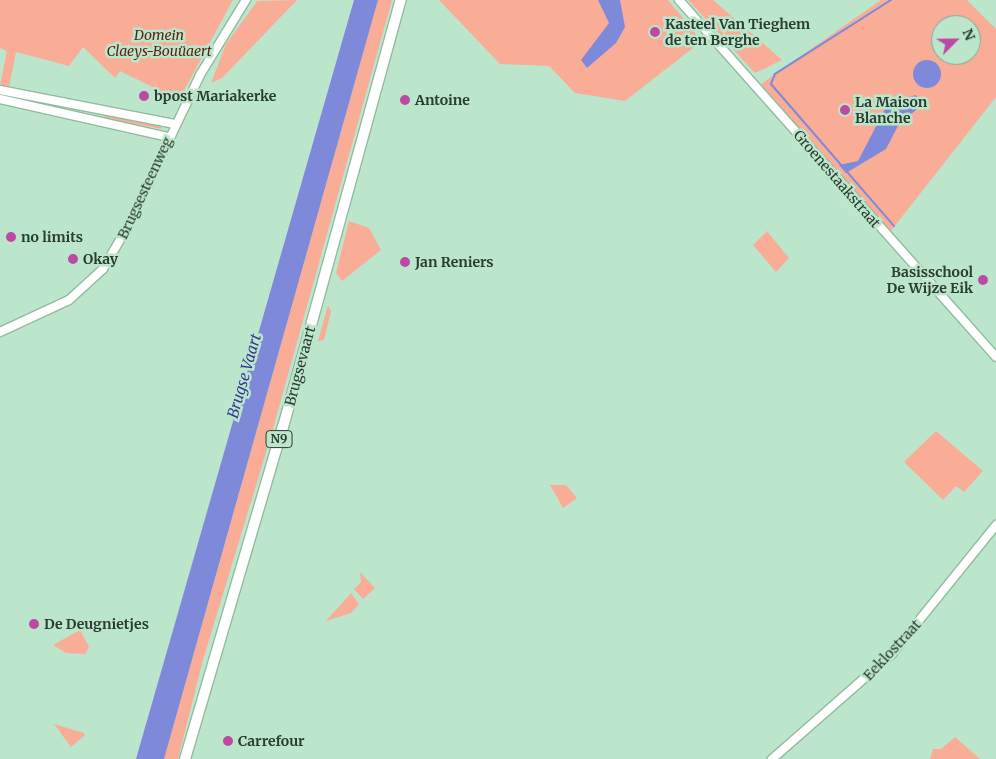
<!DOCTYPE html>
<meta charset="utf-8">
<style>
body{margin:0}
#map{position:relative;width:996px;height:759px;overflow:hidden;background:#bbe6cb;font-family:Merriweather,serif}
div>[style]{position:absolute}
.green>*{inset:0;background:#f9ad97}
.water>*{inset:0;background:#7e89da}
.round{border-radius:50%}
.stream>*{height:2px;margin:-1px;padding:0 1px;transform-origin:1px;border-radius:1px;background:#7e89da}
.roads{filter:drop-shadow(1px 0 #91bba0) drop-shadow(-1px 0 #91bba0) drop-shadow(0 1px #91bba0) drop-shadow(0 -1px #91bba0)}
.tertiary>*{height:8px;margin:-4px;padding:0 4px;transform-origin:4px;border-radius:4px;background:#fff}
.primary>*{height:10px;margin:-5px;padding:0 5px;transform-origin:5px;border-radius:5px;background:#fff}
.dots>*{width:14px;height:14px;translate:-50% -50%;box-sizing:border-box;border:2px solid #bbe6cb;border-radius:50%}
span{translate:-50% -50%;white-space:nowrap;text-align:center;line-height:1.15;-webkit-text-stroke:5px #bbe6cb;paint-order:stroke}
.shield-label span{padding:1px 4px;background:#bbe6cb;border:1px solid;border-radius:4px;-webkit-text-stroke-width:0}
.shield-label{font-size:12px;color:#2b3c31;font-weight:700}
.poi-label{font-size:14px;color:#2b3c31;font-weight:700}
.left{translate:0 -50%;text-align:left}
.right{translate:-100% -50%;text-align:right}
.park-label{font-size:14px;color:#5d2211;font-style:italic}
.street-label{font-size:14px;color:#2b3c31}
.water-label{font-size:15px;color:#353594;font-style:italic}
.north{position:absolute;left:931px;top:15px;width:50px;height:50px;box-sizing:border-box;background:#bbe6cb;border:1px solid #81a28d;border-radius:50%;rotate:67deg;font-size:14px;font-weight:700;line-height:20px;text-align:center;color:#2b3c31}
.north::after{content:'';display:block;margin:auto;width:18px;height:22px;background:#bc49a3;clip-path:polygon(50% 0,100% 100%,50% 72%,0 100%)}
</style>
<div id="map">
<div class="green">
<div style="clip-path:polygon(0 0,233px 0,179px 100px,120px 71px,115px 78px,83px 47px,69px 66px,16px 52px,9px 87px,0 85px,7px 51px,0 48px)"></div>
<div style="clip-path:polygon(297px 0,222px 78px,211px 83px,226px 44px,257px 1px)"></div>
<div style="clip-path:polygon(378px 0,392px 0,271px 436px,203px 660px,178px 759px,164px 759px)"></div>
<div style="clip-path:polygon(439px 0,668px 0,702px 41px,625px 101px,575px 93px,549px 66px,500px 64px)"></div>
<div style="clip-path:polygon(688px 0,713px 0,782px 60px,755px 73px)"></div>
<div style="clip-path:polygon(evenodd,881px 0,967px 0,996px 29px,996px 97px,890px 232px,761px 84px,881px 0,941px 25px,971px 25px,971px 55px,941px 55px,941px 25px)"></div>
<div style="clip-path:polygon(106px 114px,161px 125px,162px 129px,104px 118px)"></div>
<div style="clip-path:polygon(349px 221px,369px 228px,381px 250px,342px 281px,336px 273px)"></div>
<div style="clip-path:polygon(767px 231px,789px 258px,776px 272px,753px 245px)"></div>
<div style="clip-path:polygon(328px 305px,331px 311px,324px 340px,318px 341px)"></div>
<div style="clip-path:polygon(936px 431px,983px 471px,964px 492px,956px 486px,943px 500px,904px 462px)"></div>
<div style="clip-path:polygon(550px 485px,566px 485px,577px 498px,563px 508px)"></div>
<div style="clip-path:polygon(360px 572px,375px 588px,363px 599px,354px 589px,361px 582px)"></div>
<div style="clip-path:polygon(351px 593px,359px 604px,351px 613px,326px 621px)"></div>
<div style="clip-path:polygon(80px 630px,89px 647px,85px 654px,66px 653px,53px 645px)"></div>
<div style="clip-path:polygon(54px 724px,84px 733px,85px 735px,71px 747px)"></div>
<div style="clip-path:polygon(955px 737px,980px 759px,930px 759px,933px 749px,941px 749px)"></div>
</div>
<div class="water">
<div style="clip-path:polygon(354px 0,378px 0,164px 759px,136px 759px)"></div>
<div style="clip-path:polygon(598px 0,620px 0,625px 27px,616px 43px,587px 68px,581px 60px,609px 23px)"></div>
<div class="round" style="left:913px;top:60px;width:28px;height:28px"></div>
<div style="clip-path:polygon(915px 95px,924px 101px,922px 105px,899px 124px,886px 149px,846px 173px,839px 165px,858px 161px,885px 109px)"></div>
</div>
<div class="stream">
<div style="left:891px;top:0;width:138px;rotate:147.5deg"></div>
<div style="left:775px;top:74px;width:11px;rotate:112deg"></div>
<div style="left:771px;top:84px;width:188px;rotate:49.1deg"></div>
</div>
<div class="roads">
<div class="tertiary">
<div style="left:679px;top:0;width:477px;rotate:48.4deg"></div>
<div style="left:0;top:90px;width:178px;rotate:11deg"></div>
<div style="left:0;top:99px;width:173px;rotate:12.7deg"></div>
<div style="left:0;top:332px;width:76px;rotate:-24.9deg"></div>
<div style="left:69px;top:300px;width:46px;rotate:-42.4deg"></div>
<div style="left:103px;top:269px;width:50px;rotate:-59.8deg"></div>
<div style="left:128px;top:226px;width:167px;rotate:-64.5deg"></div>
<div style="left:200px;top:75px;width:88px;rotate:-58.5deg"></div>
<div style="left:772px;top:759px;width:159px;rotate:-41.2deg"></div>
<div style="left:892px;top:654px;width:166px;rotate:-51.1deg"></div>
</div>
<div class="primary">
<div style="left:185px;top:759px;width:346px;rotate:-73.6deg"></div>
<div style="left:283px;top:427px;width:443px;rotate:-74.6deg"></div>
</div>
</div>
<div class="dots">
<div style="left:655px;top:32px;background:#bc49a3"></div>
<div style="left:144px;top:96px;background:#bc49a3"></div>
<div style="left:405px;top:100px;background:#bc49a3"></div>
<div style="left:845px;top:110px;background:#bc49a3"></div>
<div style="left:11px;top:237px;background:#bc49a3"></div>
<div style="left:73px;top:259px;background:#bc49a3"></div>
<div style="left:405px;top:262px;background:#bc49a3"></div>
<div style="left:983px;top:280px;background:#bc49a3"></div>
<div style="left:34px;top:624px;background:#bc49a3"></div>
<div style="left:228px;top:741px;background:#bc49a3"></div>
</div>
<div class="shield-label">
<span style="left:279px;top:439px">N9</span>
</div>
<div class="poi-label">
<span class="left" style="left:665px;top:32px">Kasteel Van Tieghem<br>de ten Berghe</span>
<span class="left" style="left:154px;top:96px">bpost Mariakerke</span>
<span class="left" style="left:415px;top:100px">Antoine</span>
<span class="left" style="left:855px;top:110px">La Maison<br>Blanche</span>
<span class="left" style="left:21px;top:237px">no limits</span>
<span class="left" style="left:83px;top:259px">Okay</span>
<span class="left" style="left:415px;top:262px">Jan Reniers</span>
<span class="right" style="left:973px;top:280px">Basisschool<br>De Wijze Eik</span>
<span class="left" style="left:44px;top:624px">De Deugnietjes</span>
<span class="left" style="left:238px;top:741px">Carrefour</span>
</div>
<div class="park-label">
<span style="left:159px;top:43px">Domein<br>Claeys-Bouüaert</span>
</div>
<div class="street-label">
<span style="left:837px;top:179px;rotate:49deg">Groenestaakstraat</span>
<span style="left:145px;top:188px;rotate:-65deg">Brugsesteenweg</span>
<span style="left:300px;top:366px;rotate:-75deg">Brugsevaart</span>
<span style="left:892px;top:650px;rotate:-47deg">Eeklostraat</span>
</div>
<div class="water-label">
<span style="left:244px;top:376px;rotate:-74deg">Brugse Vaart</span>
</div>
<div class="north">N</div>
</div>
